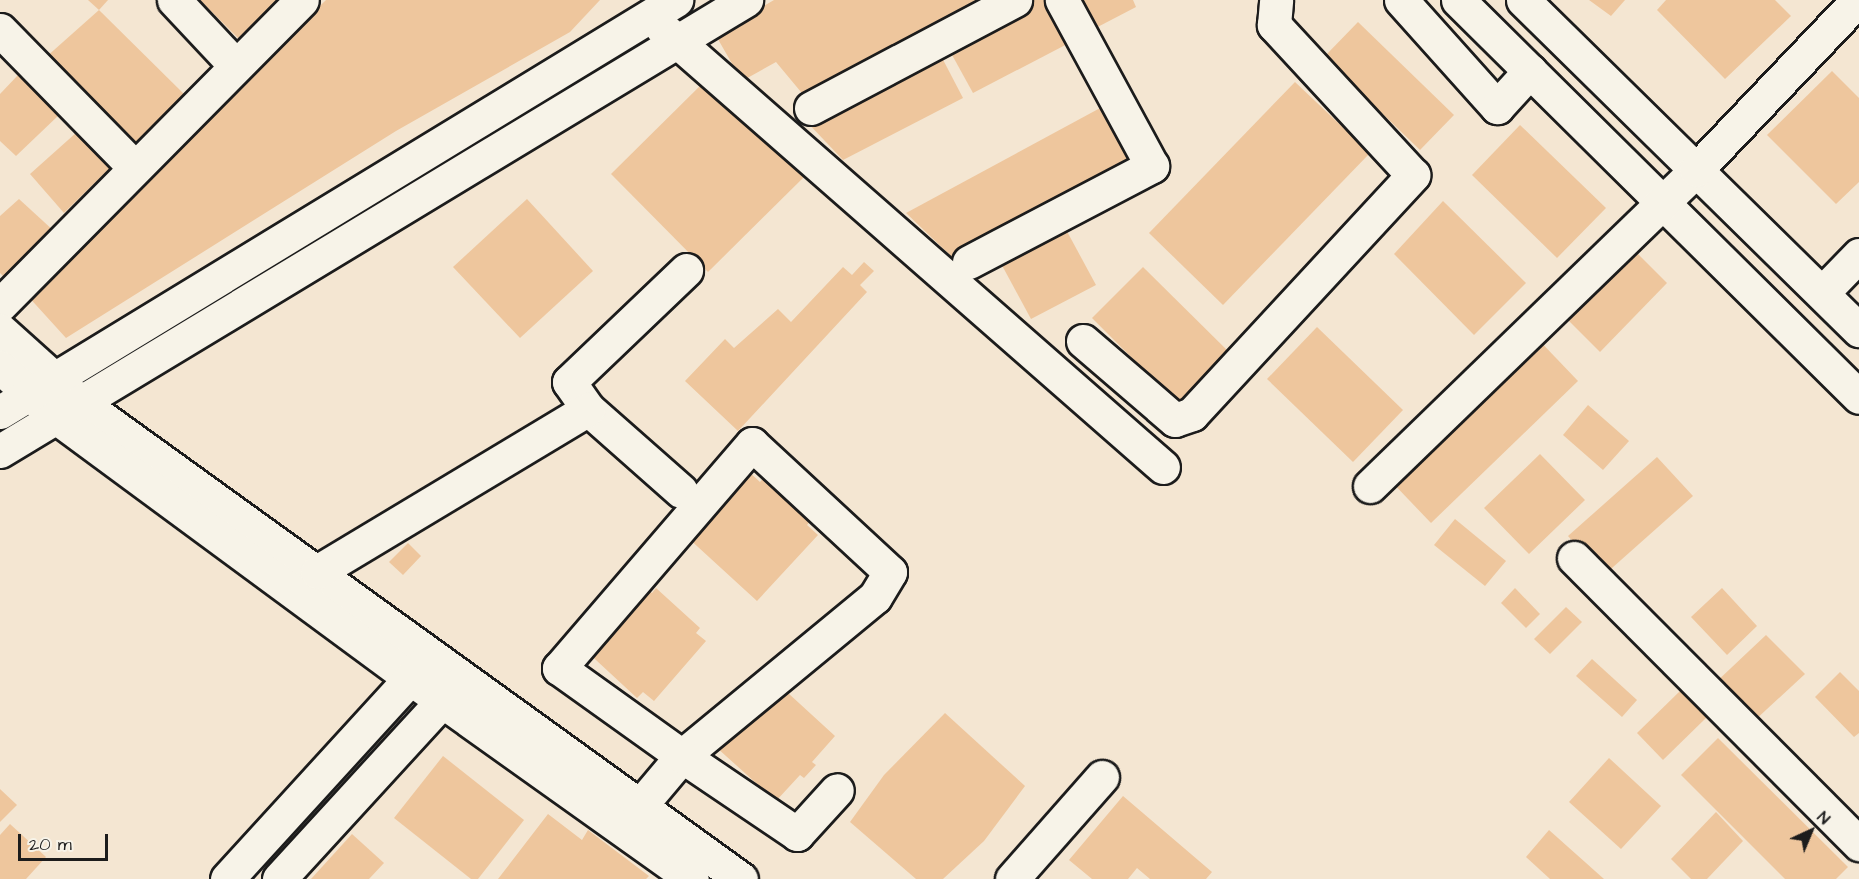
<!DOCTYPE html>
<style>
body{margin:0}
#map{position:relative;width:1859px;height:879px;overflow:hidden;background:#f4e6d2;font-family:"Architects Daughter",sans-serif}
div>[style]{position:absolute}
.building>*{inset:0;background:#eec69d}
.roads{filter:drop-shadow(2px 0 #1c1c1c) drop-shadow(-2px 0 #1c1c1c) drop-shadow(0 2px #1c1c1c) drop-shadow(0 -2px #1c1c1c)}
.minor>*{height:33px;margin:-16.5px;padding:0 16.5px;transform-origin:16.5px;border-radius:16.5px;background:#f7f3e8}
span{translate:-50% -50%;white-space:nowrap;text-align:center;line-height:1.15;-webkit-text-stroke:4.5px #f7f3e8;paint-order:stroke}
.north{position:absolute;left:1781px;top:801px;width:60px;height:60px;-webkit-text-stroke:4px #f7f3e8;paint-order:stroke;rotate:44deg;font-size:16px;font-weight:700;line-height:24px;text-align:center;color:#1c1c1c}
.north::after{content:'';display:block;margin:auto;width:21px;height:27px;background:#1c1c1c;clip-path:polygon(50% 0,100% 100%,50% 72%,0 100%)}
.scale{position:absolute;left:18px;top:834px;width:90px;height:27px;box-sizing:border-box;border:3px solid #1c1c1c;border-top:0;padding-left:8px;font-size:18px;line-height:21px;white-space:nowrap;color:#1c1c1c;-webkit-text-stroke:4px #f7f3e8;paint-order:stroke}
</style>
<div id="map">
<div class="building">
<div style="clip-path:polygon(88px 0,108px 0,99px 10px)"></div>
<div style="clip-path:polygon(200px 0,281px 0,241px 41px)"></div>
<div style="clip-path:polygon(326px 0,600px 0,570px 32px,396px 131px,66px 338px,26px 294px)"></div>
<div style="clip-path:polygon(774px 0,985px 0,806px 98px,776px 62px,742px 81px,715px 34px)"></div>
<div style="clip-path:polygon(1030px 0,1052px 0,1073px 41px,973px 93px,946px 44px)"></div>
<div style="clip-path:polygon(1071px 0,1133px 0,1136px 7px,1088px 32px)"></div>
<div style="clip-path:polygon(1589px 0,1625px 0,1611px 16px)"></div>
<div style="clip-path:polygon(1666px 0,1775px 0,1791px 16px,1725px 79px,1657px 10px)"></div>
<div style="clip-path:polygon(99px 10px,186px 96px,134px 147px,45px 58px)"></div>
<div style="clip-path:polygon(1358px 22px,1454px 115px,1420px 150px,1324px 57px)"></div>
<div style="clip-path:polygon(939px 52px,963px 98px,843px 160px,805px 120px)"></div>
<div style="clip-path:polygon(1832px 71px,1859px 98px,1859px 182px,1836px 204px,1767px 135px)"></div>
<div style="clip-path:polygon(19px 74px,60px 114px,16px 156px,0 141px,0 94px)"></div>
<div style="clip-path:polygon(707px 79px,804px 177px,708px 272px,611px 174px)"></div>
<div style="clip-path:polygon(1295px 82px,1370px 153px,1223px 305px,1149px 233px)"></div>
<div style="clip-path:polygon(1102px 107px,1132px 160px,952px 257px,906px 213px)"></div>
<div style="clip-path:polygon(1520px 125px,1606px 208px,1557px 258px,1472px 175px)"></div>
<div style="clip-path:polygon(77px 132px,113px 165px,64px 213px,30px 174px)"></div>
<div style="clip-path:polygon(19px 199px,55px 232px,7px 280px,0 273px,0 216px)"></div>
<div style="clip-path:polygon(527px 199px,593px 271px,520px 338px,453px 267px)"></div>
<div style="clip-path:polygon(1443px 201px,1526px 283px,1474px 335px,1394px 254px)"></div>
<div style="clip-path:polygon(1063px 224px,1096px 285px,1031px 319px,998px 258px)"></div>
<div style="clip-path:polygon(1630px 246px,1667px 283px,1600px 352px,1563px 315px)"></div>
<div style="clip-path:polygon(864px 262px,874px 271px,860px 285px,867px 292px,738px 431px,685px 381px,725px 339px,734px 348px,778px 309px,791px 322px,843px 267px,852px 275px)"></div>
<div style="clip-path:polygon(1143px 267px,1233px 356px,1182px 408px,1092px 318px)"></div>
<div style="clip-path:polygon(1317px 327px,1403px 410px,1353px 462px,1267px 379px)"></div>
<div style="clip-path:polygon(1534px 335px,1578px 381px,1431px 523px,1387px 477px)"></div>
<div style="clip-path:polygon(1588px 405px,1629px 441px,1603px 470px,1563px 435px)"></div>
<div style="clip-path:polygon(1540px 454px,1585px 500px,1529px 554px,1484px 508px)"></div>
<div style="clip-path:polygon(1657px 457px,1693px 496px,1603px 576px,1568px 536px)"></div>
<div style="clip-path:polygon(747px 470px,760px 482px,765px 476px,812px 519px,807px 525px,818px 535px,757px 601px,686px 536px)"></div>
<div style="clip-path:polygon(1455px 519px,1506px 561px,1485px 586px,1434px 545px)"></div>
<div style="clip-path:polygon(408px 543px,421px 556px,403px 575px,389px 562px)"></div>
<div style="clip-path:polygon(640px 583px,652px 593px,656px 588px,700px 628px,696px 633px,706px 641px,654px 701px,643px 692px,637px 698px,583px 648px)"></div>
<div style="clip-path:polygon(1515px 588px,1540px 614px,1526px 628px,1501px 603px)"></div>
<div style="clip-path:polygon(1722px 588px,1757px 626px,1727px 655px,1691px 617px)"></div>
<div style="clip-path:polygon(1566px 607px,1582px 622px,1550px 654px,1534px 639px)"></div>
<div style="clip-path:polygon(1766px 635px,1805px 674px,1753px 722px,1714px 684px)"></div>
<div style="clip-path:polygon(1592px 659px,1637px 700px,1622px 717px,1576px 676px)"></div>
<div style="clip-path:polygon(1840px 672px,1859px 691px,1859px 733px,1854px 737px,1815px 697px)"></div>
<div style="clip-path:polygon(776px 682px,835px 736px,812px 762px,816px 765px,804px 778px,800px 775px,776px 801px,716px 747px)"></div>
<div style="clip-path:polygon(1680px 691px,1707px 717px,1663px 760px,1637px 733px)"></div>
<div style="clip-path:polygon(945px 713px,1025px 786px,984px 841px,943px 879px,916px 879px,850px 822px,884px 775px)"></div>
<div style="clip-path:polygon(1718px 738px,1848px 867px,1836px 879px,1785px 879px,1681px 775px)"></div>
<div style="clip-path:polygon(443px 756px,524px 820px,478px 879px,471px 879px,394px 818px)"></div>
<div style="clip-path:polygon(1609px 758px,1661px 806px,1621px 849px,1569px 802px)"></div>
<div style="clip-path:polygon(0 789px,17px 805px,0 822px)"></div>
<div style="clip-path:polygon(1123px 796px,1212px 872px,1206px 879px,1150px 879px,1137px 868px,1128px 879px,1092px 879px,1069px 860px)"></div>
<div style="clip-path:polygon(1716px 812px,1743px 841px,1707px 879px,1691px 879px,1671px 859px)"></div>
<div style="clip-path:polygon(548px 814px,582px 840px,588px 830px,649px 876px,646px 879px,498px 879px)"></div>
<div style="clip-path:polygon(10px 824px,46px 857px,26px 879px,0 879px,0 835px)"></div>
<div style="clip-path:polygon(1549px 830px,1604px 879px,1550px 879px,1526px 857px)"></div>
<div style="clip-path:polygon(352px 834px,384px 863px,369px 879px,311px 879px)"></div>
</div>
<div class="roads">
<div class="minor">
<div style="left:174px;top:0;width:89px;rotate:46.8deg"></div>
<div style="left:1401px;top:0;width:144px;rotate:48.1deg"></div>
<div style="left:1497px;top:107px;width:49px;rotate:-47.5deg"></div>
<div style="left:1458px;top:0;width:564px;rotate:44.71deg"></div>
<div style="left:1523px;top:0;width:471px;rotate:44.5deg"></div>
<div style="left:662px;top:28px;width:666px;rotate:41.23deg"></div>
<div style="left:0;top:30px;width:190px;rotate:45.6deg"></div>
<div style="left:811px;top:108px;width:231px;rotate:-27.9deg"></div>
<div style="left:969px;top:262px;width:207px;rotate:-27.7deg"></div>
<div style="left:1152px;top:166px;width:189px;rotate:-118.5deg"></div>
<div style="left:1822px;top:293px;width:53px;rotate:-45.8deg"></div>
<div style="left:0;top:305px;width:429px;rotate:-45.3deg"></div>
<div style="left:0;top:330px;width:108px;rotate:42deg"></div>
<div style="left:80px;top:402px;width:815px;rotate:35.82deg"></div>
<div style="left:1083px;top:341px;width:121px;rotate:40.7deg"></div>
<div style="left:1175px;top:420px;width:18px;rotate:-19deg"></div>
<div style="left:1192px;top:414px;width:326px;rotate:-47.2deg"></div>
<div style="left:1413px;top:175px;width:205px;rotate:-132.8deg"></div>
<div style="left:1274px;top:25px;width:25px;rotate:-85deg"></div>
<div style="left:0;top:367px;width:75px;rotate:41.8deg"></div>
<div style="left:56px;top:417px;width:440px;rotate:36.4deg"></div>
<div style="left:410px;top:678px;width:346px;rotate:35.5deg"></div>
<div style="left:0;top:412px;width:792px;rotate:-31.36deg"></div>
<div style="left:0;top:451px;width:872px;rotate:-31.16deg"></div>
<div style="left:1370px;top:486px;width:454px;rotate:-44.1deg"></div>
<div style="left:1696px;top:170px;width:235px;rotate:-46.4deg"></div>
<div style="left:681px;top:491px;width:124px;rotate:-138.6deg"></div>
<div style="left:588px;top:409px;width:33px;rotate:-125deg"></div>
<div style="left:569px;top:382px;width:162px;rotate:-43.7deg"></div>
<div style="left:1574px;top:558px;width:404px;rotate:45.1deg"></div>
<div style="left:317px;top:572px;width:316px;rotate:-31deg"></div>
<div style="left:639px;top:807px;width:67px;rotate:-49.9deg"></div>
<div style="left:682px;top:756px;width:250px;rotate:-39.5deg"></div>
<div style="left:875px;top:597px;width:29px;rotate:-59deg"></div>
<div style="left:890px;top:572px;width:188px;rotate:-137.2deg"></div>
<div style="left:752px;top:444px;width:296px;rotate:130.7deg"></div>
<div style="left:559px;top:668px;width:151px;rotate:35.6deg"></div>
<div style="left:682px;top:756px;width:139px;rotate:34.1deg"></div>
<div style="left:797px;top:834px;width:59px;rotate:-47.7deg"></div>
<div style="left:227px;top:879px;width:292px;rotate:-47.6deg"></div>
<div style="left:279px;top:879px;width:262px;rotate:-47.5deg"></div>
<div style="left:1012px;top:879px;width:136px;rotate:-48.6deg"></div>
</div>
</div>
<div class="north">N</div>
<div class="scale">20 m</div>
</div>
